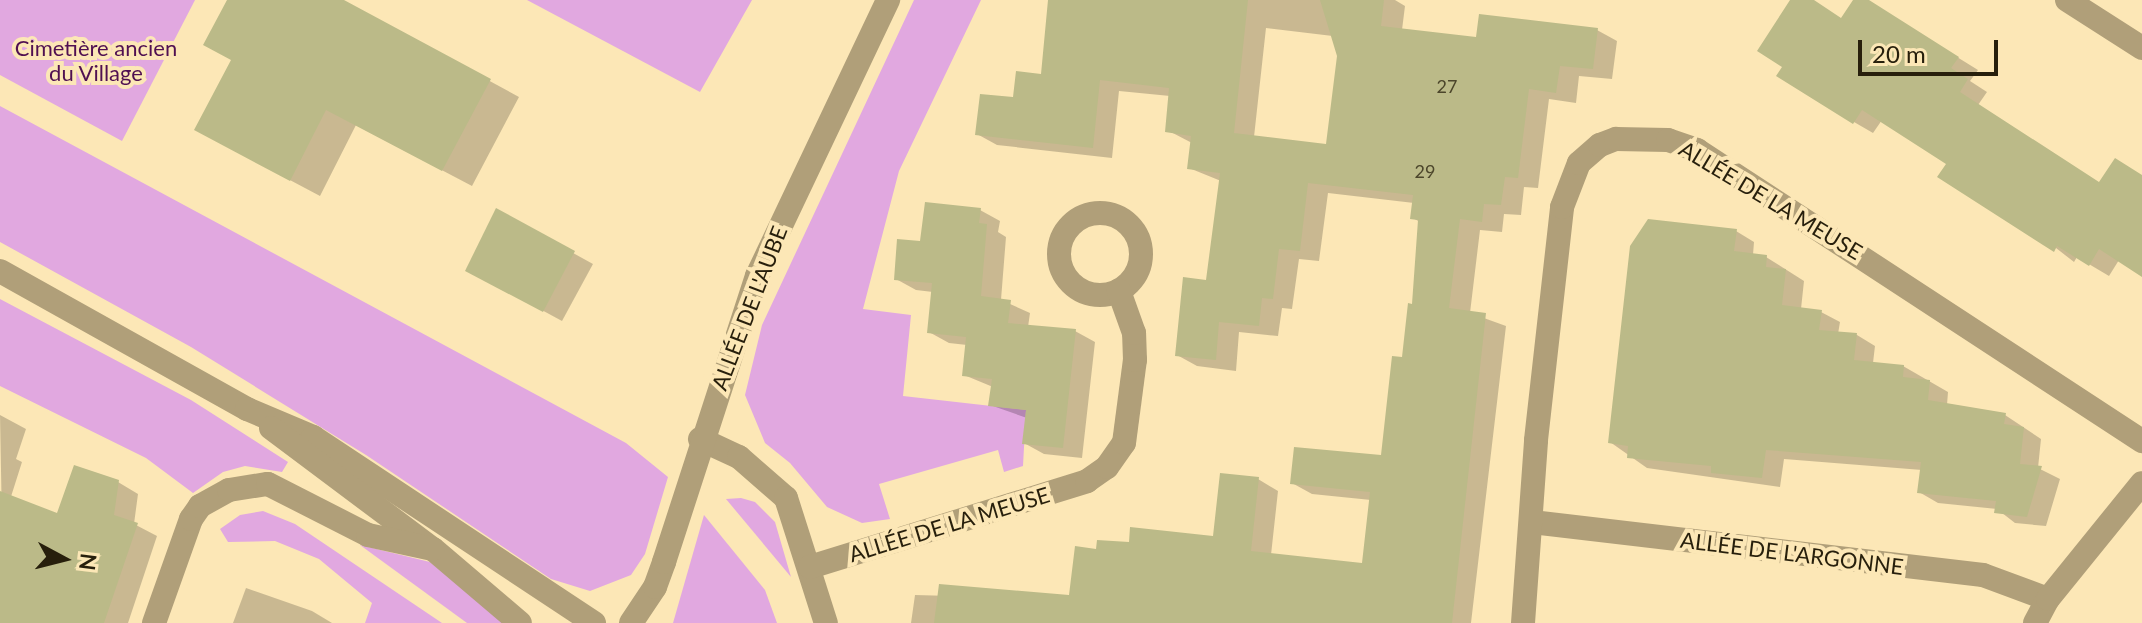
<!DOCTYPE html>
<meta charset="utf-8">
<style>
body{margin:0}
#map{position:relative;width:2142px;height:623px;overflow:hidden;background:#fce7b6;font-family:Lato,sans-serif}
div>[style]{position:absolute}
.green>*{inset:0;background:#e1a8e0}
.shadow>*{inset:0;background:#0003}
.building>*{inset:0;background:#bbba88}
.minor>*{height:24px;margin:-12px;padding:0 12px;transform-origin:12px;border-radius:12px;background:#b09f79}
.minor>.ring{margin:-12px;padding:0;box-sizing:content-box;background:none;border:24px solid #b09f79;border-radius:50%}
span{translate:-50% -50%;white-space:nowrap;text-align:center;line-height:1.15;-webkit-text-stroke:8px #fce7b6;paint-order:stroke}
.number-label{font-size:18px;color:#4c462b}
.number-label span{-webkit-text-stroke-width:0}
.park-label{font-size:22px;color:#501051}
.street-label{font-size:22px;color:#271f0c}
.north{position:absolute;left:24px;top:519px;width:80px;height:80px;-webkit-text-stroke:6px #fce7b6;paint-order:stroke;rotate:97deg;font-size:22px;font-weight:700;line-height:32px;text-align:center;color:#271f0c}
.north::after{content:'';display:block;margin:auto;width:28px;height:36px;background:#271f0c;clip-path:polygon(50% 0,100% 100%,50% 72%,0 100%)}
.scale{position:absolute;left:1858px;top:40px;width:140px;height:36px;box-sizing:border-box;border:4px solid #271f0c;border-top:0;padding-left:10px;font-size:24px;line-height:28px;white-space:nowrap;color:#271f0c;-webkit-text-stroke:6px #fce7b6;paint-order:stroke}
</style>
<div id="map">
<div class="green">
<div style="clip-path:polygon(0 0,195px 0,122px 141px,0 75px)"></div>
<div style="clip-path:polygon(527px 0,752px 0,700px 92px)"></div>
<div style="clip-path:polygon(914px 0,981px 0,899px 171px,863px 309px,911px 315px,903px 396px,1026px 410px,1023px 466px,1004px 472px,998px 450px,879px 484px,890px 519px,862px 523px,827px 507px,790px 463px,765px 443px,745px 395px,762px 325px)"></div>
<div style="clip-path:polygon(0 106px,626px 443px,668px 477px,645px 554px,631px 575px,590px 591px,551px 579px,366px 455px,191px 347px,0 242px)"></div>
<div style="clip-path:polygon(0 299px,191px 400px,288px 462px,282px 472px,245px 466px,223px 472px,193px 493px,146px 458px,0 386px)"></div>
<div style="clip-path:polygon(741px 498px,755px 502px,775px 522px,791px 577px,726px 499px)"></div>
<div style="clip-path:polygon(263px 511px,295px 524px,442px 623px,365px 623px,372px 603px,319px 559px,275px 541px,228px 542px,220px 529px,240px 515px)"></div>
<div style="clip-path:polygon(704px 515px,765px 590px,777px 623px,673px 623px)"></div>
<div style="clip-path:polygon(360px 545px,430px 562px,506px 623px,467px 623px)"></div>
</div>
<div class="shadow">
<div style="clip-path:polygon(229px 0,340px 0,519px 97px,472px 186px,356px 125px,320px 196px,226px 146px,233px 60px)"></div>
<div style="clip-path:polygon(evenodd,1050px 0,1395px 0,1405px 6px,1402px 30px,1478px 40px,1597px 30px,1617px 41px,1612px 79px,1579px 76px,1576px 103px,1549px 99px,1538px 188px,1524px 187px,1521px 215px,1504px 214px,1502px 232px,1480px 230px,1470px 313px,1506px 326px,1471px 623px,911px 623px,915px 595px,1070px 599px,1097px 551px,1214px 538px,1258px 479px,1278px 491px,1271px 555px,1364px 565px,1371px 500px,1312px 494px,1292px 483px,1383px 457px,1414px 306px,1420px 222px,1413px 218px,1414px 203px,1328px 193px,1319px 261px,1299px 259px,1292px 309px,1282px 308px,1278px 336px,1239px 332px,1236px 371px,1197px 366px,1177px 355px,1208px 282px,1221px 181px,1189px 168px,1192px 143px,1167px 130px,1170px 96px,1119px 91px,1112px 158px,997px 145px,977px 134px,1043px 76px,1050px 0,1266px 28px,1341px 37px,1328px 146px,1254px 137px,1266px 28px)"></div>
<div style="clip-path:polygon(1793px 0,1812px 0,1843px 20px,1865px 0,1978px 70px,1970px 81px,1987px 92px,1978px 105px,2100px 184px,2142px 176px,2142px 275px,2119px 260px,2109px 276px,2077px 257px,2074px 262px,1948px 164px,1882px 120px,1873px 133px,1854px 122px,1785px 66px)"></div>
<div style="clip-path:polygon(980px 210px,1000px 221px,998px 232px,1006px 237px,1001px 300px,1030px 313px,1028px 327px,1075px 331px,1095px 342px,1082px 458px,1044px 454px,1024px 443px,1027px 418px,990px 405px,993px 387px,964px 375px,967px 345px,949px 343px,929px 332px,933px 292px,916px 290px,896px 279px,922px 243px)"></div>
<div style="clip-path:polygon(497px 211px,593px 264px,562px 321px,486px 280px)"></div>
<div style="clip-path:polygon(1736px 231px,1754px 242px,1753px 255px,1766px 257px,1804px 281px,1801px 309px,1821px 312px,1840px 322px,1838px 334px,1857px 335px,1875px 346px,1873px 363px,1903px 366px,1948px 392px,1947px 405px,2005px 415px,2041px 439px,2038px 468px,2060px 479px,2046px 526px,2015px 523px,1997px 509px,1938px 503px,1919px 492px,1922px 470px,1784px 459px,1780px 487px,1647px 468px,1610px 442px)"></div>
<div style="clip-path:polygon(0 415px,26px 429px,16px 459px,22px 462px,2px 525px)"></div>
<div style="clip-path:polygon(118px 482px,138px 494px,134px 524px,157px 536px,128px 623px,3px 623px,59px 516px)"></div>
<div style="clip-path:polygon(246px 588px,312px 611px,332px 623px,233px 623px)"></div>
</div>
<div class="building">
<div style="clip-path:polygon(227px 0,344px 0,491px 79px,442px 171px,326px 110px,290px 181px,194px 130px,231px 60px,203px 45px)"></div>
<div style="clip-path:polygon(1048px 0,1248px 0,1234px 133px,1326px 144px,1337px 56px,1320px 0,1384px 0,1381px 26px,1476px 37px,1479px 14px,1598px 28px,1593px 69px,1560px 66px,1556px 93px,1529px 89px,1518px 178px,1505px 177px,1501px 205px,1484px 204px,1482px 222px,1460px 219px,1449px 308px,1486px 313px,1452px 623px,934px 623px,939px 584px,1069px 595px,1075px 546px,1096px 549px,1097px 540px,1129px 542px,1130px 527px,1213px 536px,1220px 473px,1259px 477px,1251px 551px,1362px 563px,1370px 492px,1290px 484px,1294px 447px,1381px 455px,1392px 356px,1402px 357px,1408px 303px,1412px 304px,1418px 220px,1410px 219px,1413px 195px,1308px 183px,1300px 251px,1279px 249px,1273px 299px,1262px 298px,1259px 326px,1219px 322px,1216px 360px,1175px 356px,1183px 277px,1206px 280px,1220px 173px,1187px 169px,1191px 136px,1165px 132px,1169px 88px,1100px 80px,1093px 148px,975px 135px,980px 94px,1013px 97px,1016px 71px,1041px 74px)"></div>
<div style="clip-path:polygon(1790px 0,1814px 0,1841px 18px,1853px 0,1869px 0,1959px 57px,1951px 68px,1968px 79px,1960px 92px,2099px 182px,2115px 158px,2142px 175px,2142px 277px,2099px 249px,2089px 266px,2057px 246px,2054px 252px,1937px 177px,1946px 164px,1862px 110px,1853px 124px,1776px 76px,1782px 67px,1757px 51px)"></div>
<div style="clip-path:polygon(925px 202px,981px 208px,979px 223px,987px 224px,981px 296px,1011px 300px,1008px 323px,1076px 329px,1063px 448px,1022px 444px,1026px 410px,988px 406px,992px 379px,962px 376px,966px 337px,927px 333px,932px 283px,894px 280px,897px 239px,920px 241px)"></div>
<div style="clip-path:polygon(496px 208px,575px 251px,543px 312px,465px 271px)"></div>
<div style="clip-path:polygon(1648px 219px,1737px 229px,1734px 251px,1767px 255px,1766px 267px,1786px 269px,1782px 305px,1822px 310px,1819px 330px,1857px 333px,1854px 360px,1904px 365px,1903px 377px,1930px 380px,1928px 400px,2006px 413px,2004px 424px,2024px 427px,2020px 464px,2042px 466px,2027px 517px,1994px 513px,1996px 501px,1917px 493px,1921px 462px,1766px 450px,1762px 478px,1711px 473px,1711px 466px,1627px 458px,1628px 446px,1608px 443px,1630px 246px)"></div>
<div style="clip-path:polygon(74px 465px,119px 480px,114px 515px,138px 523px,104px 623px,0 623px,0 491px,57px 513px)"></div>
</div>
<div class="minor">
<div style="left:2067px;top:0;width:89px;rotate:32.6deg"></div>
<div class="ring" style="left:1059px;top:213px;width:58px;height:58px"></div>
<div style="left:0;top:271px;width:283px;rotate:29.2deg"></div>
<div style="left:247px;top:409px;width:72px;rotate:23deg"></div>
<div style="left:313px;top:437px;width:337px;rotate:33.5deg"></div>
<div style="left:271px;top:428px;width:202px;rotate:36.8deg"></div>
<div style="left:433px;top:549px;width:114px;rotate:40.4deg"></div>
<div style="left:700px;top:439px;width:43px;rotate:24.8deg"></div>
<div style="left:739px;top:457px;width:62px;rotate:41.1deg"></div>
<div style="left:786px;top:498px;width:131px;rotate:72.3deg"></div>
<div style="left:1532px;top:522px;width:454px;rotate:6.7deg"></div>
<div style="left:1983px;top:575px;width:69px;rotate:20.3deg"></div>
<div style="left:810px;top:567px;width:290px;rotate:-17.2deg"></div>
<div style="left:1087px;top:481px;width:24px;rotate:-35deg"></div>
<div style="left:1107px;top:467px;width:29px;rotate:-55deg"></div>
<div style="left:1124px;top:443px;width:84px;rotate:-82.5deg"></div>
<div style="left:1135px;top:360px;width:27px;rotate:-92deg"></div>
<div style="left:1134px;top:333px;width:45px;rotate:-109.7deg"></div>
<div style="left:154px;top:623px;width:110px;rotate:-70.4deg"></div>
<div style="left:191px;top:519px;width:16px;rotate:-55deg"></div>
<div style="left:200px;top:506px;width:33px;rotate:-29deg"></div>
<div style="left:229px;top:490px;width:39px;rotate:-9deg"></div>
<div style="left:268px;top:484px;width:112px;rotate:27deg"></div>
<div style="left:368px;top:535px;width:66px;rotate:12.2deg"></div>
<div style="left:631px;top:623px;width:43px;rotate:-56.3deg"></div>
<div style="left:655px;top:587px;width:27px;rotate:-70deg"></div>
<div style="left:664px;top:562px;width:301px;rotate:-72deg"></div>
<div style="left:757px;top:276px;width:306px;rotate:-64.6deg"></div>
<div style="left:1523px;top:623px;width:183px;rotate:-85.9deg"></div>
<div style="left:1536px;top:440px;width:234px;rotate:-83.6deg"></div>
<div style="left:1562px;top:207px;width:47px;rotate:-68.9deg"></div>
<div style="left:1579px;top:163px;width:28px;rotate:-41deg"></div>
<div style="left:1600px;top:145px;width:17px;rotate:-21deg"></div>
<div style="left:1616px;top:139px;width:52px;rotate:1.1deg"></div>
<div style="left:1668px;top:140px;width:31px;rotate:19deg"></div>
<div style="left:1697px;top:150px;width:532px;rotate:33.18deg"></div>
<div style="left:2035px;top:623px;width:27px;rotate:-62deg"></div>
<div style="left:2048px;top:599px;width:149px;rotate:-51deg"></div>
</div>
<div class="number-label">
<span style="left:1447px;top:86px">27</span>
<span style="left:1425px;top:171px">29</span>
</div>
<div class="park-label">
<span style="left:96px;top:60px">Cimetière ancien<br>du Village</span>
</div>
<div class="street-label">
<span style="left:1771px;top:200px;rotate:31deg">ALLÉE DE LA MEUSE</span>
<span style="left:749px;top:308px;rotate:-69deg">ALLÉE DE L'AUBE</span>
<span style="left:949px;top:524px;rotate:-17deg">ALLÉE DE LA MEUSE</span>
<span style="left:1792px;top:553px;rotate:7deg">ALLÉE DE L'ARGONNE</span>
</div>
<div class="north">N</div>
<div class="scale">20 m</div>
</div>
